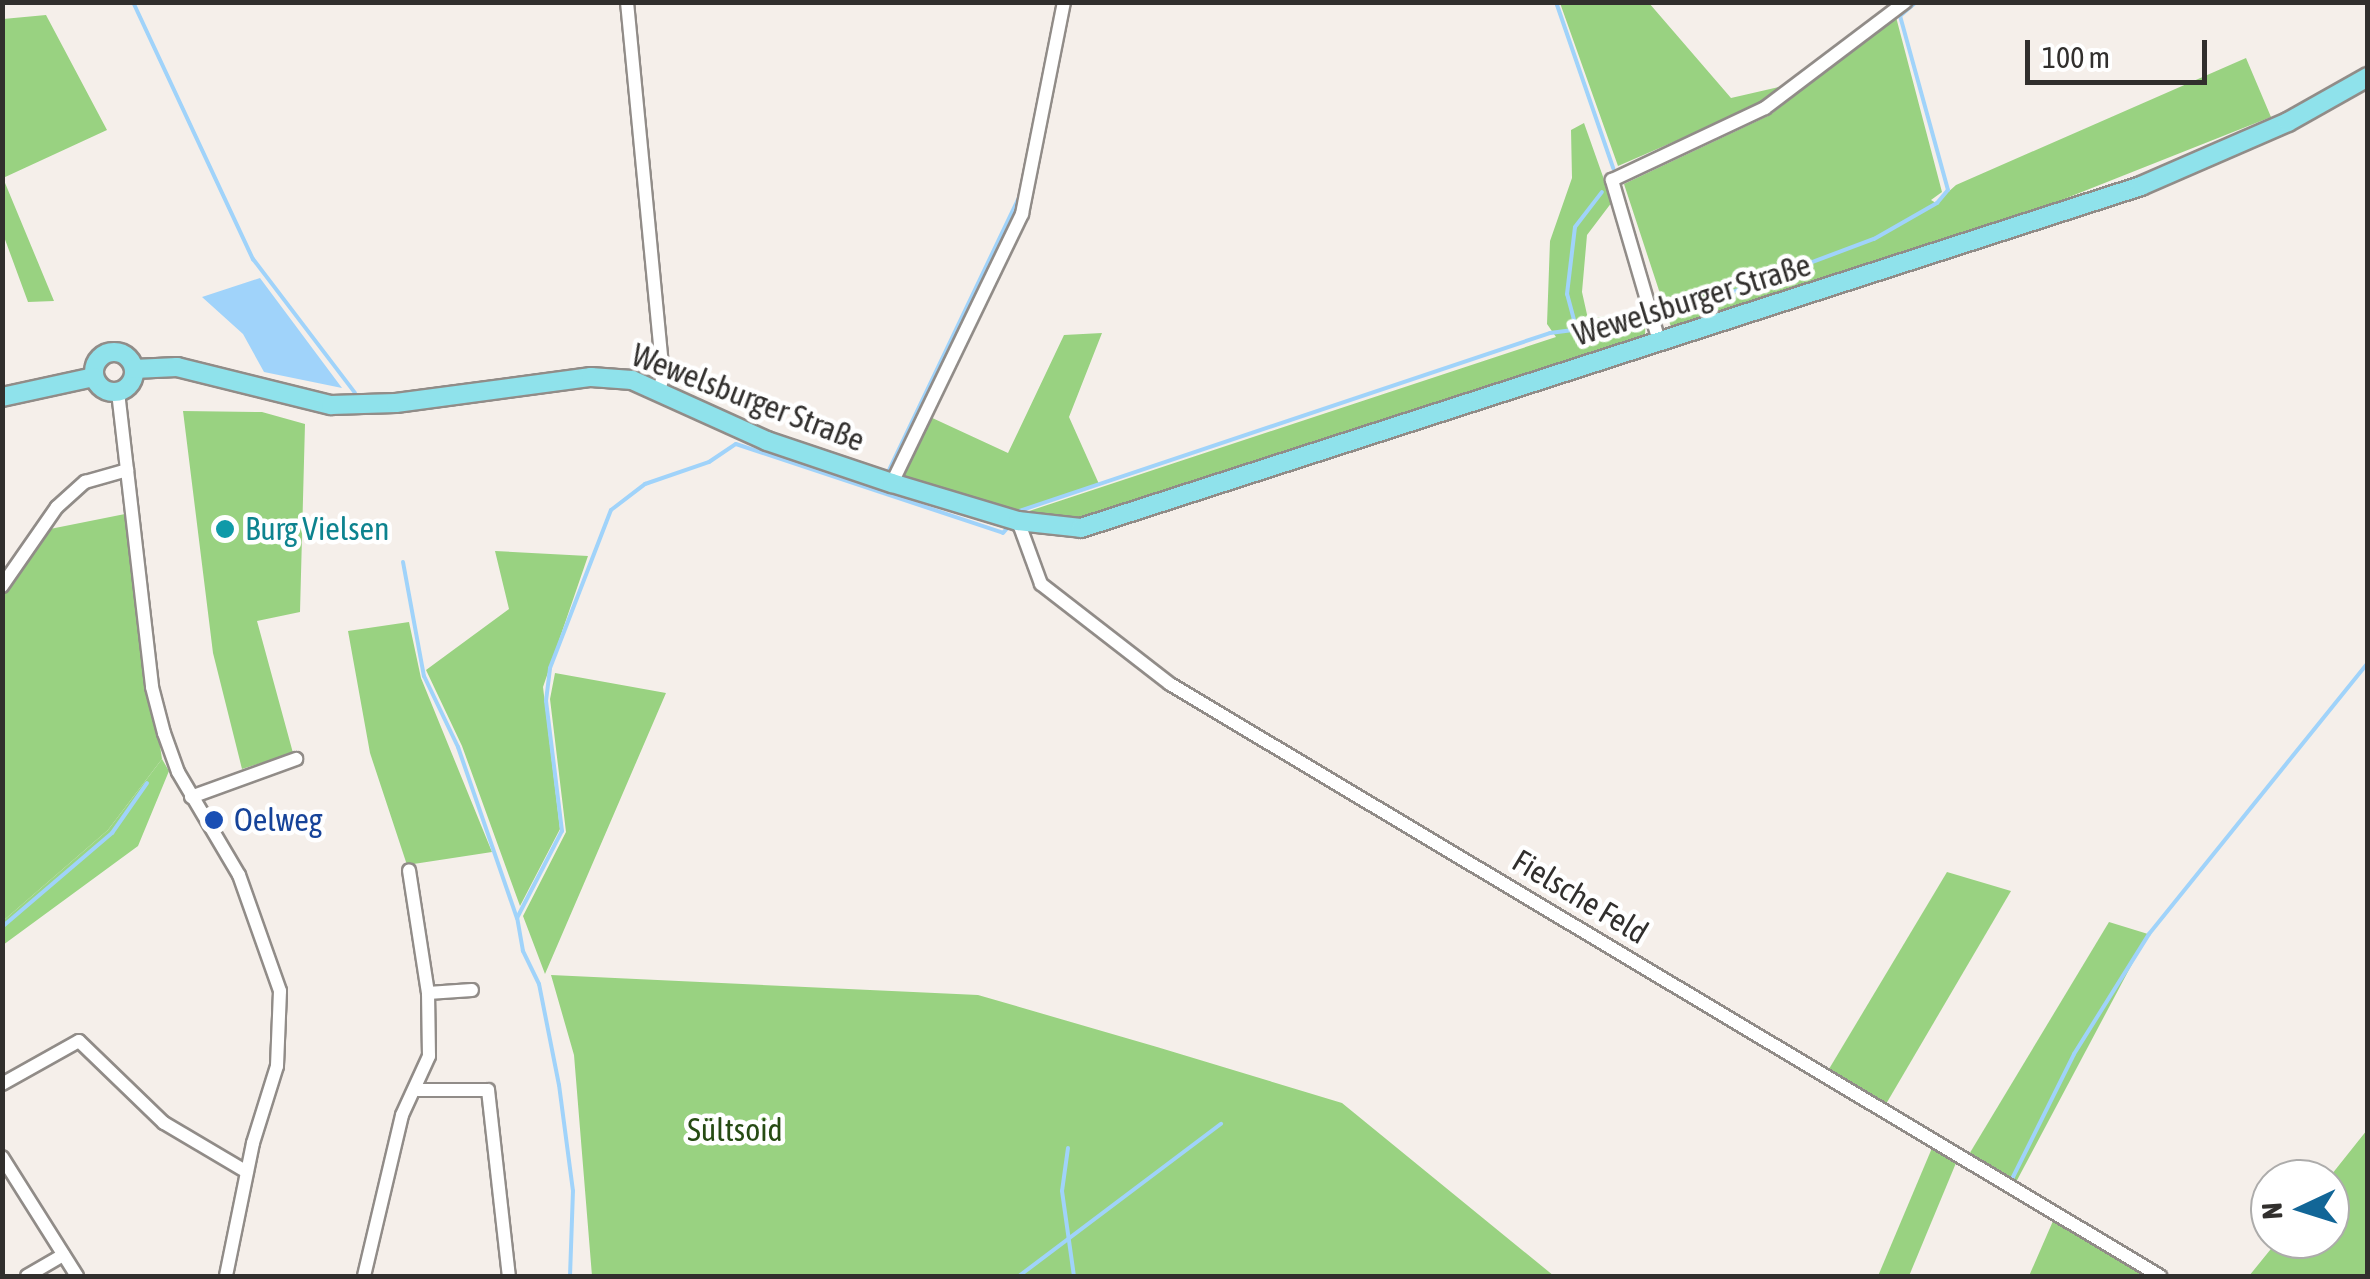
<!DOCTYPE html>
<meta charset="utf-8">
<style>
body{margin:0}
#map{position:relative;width:2370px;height:1279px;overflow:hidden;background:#f5efea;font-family:"Asap Condensed",sans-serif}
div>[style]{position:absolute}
.green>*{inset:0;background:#99d281}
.forest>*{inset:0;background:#9ad582}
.water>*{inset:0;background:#a0d3fa}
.stream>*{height:4px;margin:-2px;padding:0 2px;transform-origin:2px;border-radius:2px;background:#a0d3fa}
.roads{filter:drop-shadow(2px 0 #918c88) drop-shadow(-2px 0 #918c88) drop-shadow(0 2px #918c88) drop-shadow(0 -2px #918c88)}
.minor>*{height:12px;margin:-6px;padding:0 6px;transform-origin:6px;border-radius:6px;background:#fff}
.major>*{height:18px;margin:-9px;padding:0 9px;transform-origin:9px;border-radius:9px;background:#8fe2eb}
.major>.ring{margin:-9px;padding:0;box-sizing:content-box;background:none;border:18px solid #8fe2eb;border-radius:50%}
.dots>*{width:28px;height:28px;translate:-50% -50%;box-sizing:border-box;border:5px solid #fff;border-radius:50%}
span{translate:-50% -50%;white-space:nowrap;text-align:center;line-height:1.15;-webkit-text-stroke:9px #fff;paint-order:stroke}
.street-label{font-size:32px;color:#312f2d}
.culture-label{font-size:32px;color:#0d838f}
.left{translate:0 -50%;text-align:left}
.transit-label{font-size:32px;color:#164399}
.park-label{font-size:32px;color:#264b13}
.frame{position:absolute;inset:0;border:5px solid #312f2d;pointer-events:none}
.north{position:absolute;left:2250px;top:1159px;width:100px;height:100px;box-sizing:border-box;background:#fff;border:2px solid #adacab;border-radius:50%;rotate:266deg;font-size:28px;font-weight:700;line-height:40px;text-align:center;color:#312f2d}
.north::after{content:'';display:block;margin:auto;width:35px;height:45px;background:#126697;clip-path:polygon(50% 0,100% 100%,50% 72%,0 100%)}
.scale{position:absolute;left:2025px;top:40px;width:182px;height:45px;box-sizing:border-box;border:5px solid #312f2d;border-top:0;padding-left:12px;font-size:30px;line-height:35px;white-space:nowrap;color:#312f2d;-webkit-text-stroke:8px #fff;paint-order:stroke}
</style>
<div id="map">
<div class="green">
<div style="clip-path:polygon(1560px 3px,1649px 3px,1731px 98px,1787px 85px,1754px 107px,1618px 166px)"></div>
<div style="clip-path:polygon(46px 15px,107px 130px,3px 178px,54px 301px,28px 302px,3px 234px,3px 19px)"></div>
<div style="clip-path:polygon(1896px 17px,1942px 192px,1931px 200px,1936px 203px,1956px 185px,2246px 58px,2271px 117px,2024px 215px,1671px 327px,1624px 184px,1770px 115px)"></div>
<div style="clip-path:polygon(1584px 123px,1612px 202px,1587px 235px,1582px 292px,1588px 319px,1646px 310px,1645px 336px,1084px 518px,1020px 514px,1556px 337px,1547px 324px,1550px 241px,1572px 178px,1571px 130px)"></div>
<div style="clip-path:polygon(1102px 333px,1069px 417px,1099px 484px,1012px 512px,906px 480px,903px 473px,928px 416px,1008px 453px,1064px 335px)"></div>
<div style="clip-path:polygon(183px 411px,262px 412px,305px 424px,300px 612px,257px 621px,293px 753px,242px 769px,213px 653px)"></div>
<div style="clip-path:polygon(125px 514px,162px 759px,108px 830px,3px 921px,3px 596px,45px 530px)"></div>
<div style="clip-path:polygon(495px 551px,588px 556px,543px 687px,560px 829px,520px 906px,462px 746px,426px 670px,509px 609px)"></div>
<div style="clip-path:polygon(409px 622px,421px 678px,492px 852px,407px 865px,370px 753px,348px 631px)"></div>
<div style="clip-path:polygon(555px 673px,666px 693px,545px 974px,523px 916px,566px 832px,550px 699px)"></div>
<div style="clip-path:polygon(1947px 872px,2011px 891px,1886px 1104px,1829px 1069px)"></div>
<div style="clip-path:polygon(2109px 922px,2148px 934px,2015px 1184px,1968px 1156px)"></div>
<div style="clip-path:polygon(551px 975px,978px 995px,1157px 1047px,1342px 1103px,1554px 1276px,592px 1276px,574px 1055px)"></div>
<div style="clip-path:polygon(2367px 1130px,2367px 1276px,2249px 1276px,2279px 1239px,2330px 1239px,2328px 1179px)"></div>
<div style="clip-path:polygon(1932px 1148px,1956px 1163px,1909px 1276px,1878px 1276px)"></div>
<div style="clip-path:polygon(2053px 1221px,2148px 1276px,2149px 1276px,2029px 1276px)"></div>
</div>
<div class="forest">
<div style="clip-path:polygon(162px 759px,169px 771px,138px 846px,3px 945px,3px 921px,108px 830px)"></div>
</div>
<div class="water">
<div style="clip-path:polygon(260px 278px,342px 388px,264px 372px,243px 334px,202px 297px)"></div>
</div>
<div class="stream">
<div style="left:133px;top:2px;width:284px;rotate:65deg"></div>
<div style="left:253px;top:259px;width:168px;rotate:52.7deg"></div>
<div style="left:1556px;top:2px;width:176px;rotate:71deg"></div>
<div style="left:1666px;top:317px;width:222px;rotate:-20.6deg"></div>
<div style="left:1874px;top:239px;width:73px;rotate:-29.7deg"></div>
<div style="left:1937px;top:203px;width:17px;rotate:-50deg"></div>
<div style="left:1948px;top:190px;width:180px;rotate:-105.4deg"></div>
<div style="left:1900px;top:16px;width:21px;rotate:-41deg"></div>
<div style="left:1577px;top:331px;width:38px;rotate:-105deg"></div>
<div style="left:1567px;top:294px;width:67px;rotate:-83.2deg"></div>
<div style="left:1575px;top:227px;width:44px;rotate:-52.4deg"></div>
<div style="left:889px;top:470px;width:301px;rotate:-64.5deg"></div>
<div style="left:1016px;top:512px;width:563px;rotate:-18.53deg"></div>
<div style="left:1550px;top:333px;width:93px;rotate:-7.4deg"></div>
<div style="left:403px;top:562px;width:116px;rotate:79.6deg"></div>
<div style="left:424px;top:676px;width:79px;rotate:64.4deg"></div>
<div style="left:458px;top:747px;width:181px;rotate:71deg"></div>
<div style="left:2px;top:927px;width:145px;rotate:-40.5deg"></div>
<div style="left:112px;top:833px;width:61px;rotate:-55deg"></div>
<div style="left:1068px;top:1148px;width:43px;rotate:97.9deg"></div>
<div style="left:1062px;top:1191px;width:86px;rotate:82deg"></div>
<div style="left:2013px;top:1177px;width:137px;rotate:-63.6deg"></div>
<div style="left:2074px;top:1054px;width:142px;rotate:-58deg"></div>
<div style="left:2149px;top:934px;width:348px;rotate:-51.1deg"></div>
<div style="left:570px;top:1276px;width:85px;rotate:-88deg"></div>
<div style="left:573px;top:1191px;width:107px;rotate:-97.5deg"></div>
<div style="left:559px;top:1085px;width:103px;rotate:-101.2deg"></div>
<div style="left:539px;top:984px;width:37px;rotate:-116deg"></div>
<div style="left:523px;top:951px;width:34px;rotate:-100deg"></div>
<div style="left:517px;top:918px;width:98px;rotate:-62.7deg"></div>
<div style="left:562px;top:831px;width:131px;rotate:-97deg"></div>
<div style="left:546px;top:701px;width:33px;rotate:-83deg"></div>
<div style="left:550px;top:668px;width:169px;rotate:-68.9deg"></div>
<div style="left:611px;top:510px;width:43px;rotate:-37.4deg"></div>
<div style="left:645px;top:484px;width:68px;rotate:-19deg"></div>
<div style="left:709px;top:462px;width:32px;rotate:-34deg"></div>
<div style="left:736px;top:444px;width:281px;rotate:18.4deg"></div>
<div style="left:1003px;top:533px;width:8px;rotate:-50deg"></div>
<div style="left:1019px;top:1276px;width:253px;rotate:-37deg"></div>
</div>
<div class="roads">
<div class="minor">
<div style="left:627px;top:2px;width:376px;rotate:84.5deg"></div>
<div style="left:663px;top:376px;width:16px;rotate:105deg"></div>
<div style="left:1659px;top:341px;width:168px;rotate:-106.3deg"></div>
<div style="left:1612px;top:180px;width:169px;rotate:-25.2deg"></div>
<div style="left:1765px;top:108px;width:176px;rotate:-37.1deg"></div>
<div style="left:118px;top:392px;width:297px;rotate:83.4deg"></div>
<div style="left:152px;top:687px;width:48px;rotate:75.4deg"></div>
<div style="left:164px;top:733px;width:41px;rotate:70.3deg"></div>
<div style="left:178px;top:772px;width:120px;rotate:59.4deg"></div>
<div style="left:239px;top:875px;width:123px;rotate:70.5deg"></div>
<div style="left:280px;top:991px;width:75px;rotate:92.3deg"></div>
<div style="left:277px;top:1066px;width:81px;rotate:107.3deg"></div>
<div style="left:253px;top:1143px;width:136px;rotate:101.5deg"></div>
<div style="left:892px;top:483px;width:299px;rotate:-64.2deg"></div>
<div style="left:1022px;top:214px;width:216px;rotate:-78.8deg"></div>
<div style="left:1018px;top:521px;width:67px;rotate:69.9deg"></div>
<div style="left:1041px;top:584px;width:163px;rotate:37.8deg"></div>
<div style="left:1170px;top:684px;width:1154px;rotate:30.88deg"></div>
<div style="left:2px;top:586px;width:96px;rotate:-55.2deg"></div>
<div style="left:57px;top:507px;width:38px;rotate:-42deg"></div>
<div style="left:85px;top:482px;width:44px;rotate:-15.9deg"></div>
<div style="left:191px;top:797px;width:112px;rotate:-19.9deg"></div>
<div style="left:428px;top:993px;width:44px;rotate:-3.9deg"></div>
<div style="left:2px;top:1084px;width:88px;rotate:-29.2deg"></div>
<div style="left:79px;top:1041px;width:118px;rotate:44deg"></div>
<div style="left:164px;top:1123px;width:96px;rotate:30.6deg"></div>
<div style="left:418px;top:1090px;width:70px"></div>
<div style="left:488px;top:1090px;width:187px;rotate:83.6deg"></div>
<div style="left:2px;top:1157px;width:141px;rotate:57.8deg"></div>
<div style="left:27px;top:1276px;width:42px;rotate:-30.3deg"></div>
<div style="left:364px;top:1276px;width:165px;rotate:-76.7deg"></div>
<div style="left:402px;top:1115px;width:65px;rotate:-65.4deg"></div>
<div style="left:429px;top:1056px;width:63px;rotate:-90.9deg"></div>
<div style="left:428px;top:993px;width:124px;rotate:-98.8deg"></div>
</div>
<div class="major">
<div class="ring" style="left:94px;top:352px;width:22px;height:22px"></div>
<div style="left:134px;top:369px;width:43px;rotate:-2.7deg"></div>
<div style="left:177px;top:367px;width:159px;rotate:13.9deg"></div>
<div style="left:331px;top:405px;width:65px;rotate:-1.8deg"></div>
<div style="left:396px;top:403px;width:197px;rotate:-7.6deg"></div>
<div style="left:591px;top:377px;width:41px;rotate:4.2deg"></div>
<div style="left:632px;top:380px;width:148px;rotate:24.3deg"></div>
<div style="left:767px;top:441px;width:132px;rotate:18.6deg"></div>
<div style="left:892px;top:483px;width:132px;rotate:16.8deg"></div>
<div style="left:1018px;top:521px;width:63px;rotate:6.3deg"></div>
<div style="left:1081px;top:528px;width:1114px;rotate:-17.88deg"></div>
<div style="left:2141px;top:186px;width:160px;rotate:-23.5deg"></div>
<div style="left:2288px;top:122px;width:92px;rotate:-29.4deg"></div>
<div style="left:2px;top:397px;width:94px;rotate:-12.3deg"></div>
</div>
</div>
<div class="dots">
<div style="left:225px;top:529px;background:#0f9aa8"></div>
<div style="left:214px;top:820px;background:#1a4fb4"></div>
</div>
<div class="street-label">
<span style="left:1692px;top:300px;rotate:-17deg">Wewelsburger Straße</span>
<span style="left:748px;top:398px;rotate:21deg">Wewelsburger Straße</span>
<span style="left:1580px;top:897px;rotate:31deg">Fielsche Feld</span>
</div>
<div class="culture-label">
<span class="left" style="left:245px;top:529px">Burg Vielsen</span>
</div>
<div class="transit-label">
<span class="left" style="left:234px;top:820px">Oelweg</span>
</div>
<div class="park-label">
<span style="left:735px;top:1130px">Sültsoid</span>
</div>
<div class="frame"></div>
<div class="north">N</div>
<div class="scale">100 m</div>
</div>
